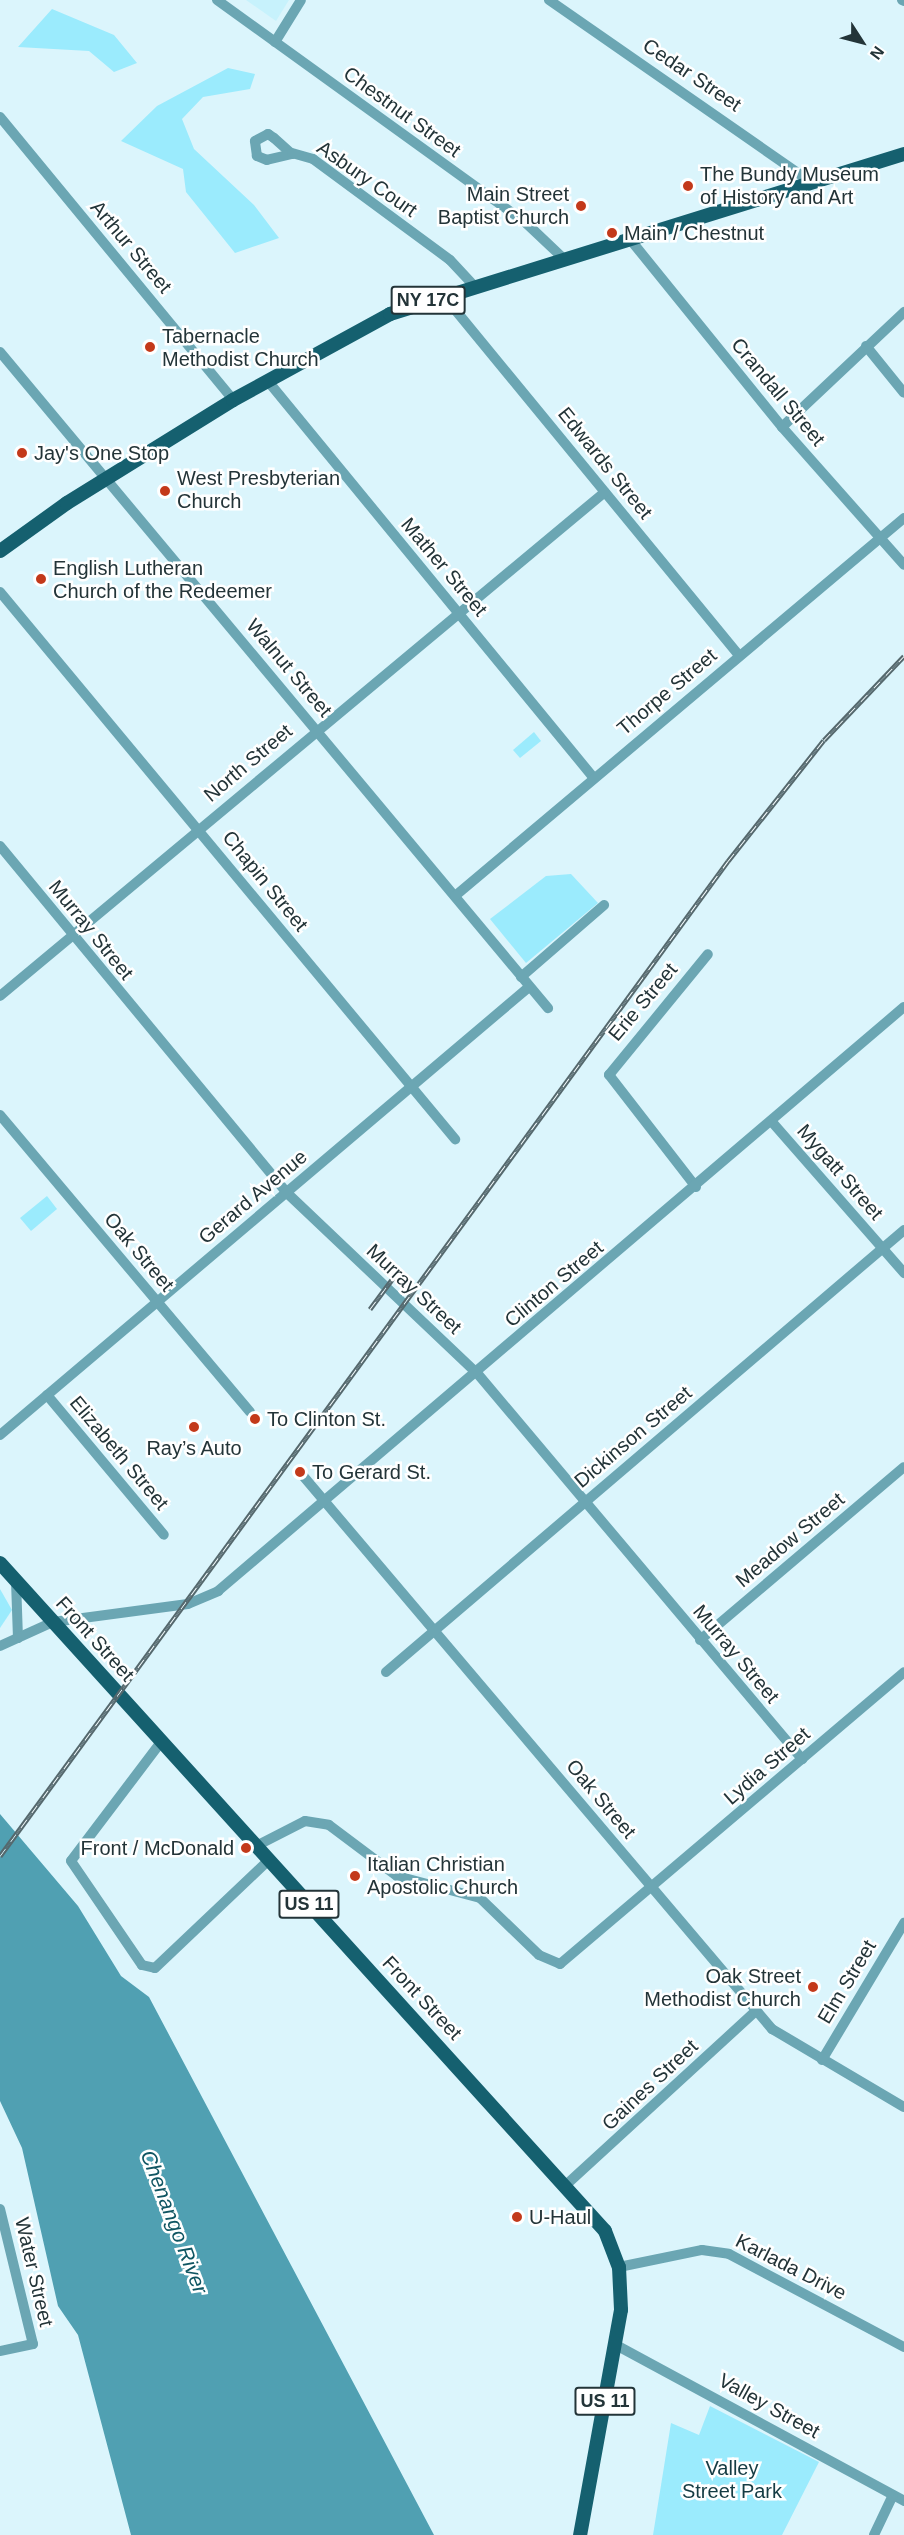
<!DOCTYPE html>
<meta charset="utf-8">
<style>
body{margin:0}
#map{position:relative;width:904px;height:2535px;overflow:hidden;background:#dbf5fc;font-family:Arial,sans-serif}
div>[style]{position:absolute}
.built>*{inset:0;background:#c7f2fc}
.green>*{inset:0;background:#9bebfd}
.water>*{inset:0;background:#50a0b2}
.minor>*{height:10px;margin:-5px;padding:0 5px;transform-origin:5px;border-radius:5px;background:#6ba6b3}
.major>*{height:14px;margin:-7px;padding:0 7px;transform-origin:7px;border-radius:7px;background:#15606f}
.rail>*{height:5px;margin-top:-2.5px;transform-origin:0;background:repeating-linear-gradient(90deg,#fff 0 9px,#55686d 0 18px);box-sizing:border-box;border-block:2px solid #55686d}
.dots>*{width:16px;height:16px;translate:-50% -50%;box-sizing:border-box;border:3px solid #fff;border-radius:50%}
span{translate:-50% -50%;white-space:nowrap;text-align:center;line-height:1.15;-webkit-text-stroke:5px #fff;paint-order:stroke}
.shield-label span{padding:2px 4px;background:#fff;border:2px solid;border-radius:4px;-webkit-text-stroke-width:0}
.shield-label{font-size:18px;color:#233438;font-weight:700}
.street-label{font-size:20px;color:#233438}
.poi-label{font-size:20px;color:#233438}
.left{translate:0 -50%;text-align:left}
.right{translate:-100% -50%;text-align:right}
.park-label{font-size:20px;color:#153c44}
.water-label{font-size:21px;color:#0f5562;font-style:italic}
.north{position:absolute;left:832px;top:12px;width:60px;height:60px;-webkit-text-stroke:4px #fff;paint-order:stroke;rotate:126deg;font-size:16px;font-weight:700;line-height:24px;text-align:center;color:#233438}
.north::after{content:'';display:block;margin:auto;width:21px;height:27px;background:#233438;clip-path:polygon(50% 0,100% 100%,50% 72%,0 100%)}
</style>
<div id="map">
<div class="built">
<div style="clip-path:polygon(246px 0,289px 0,276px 21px)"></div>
</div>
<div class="green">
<div style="clip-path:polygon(52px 9px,114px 35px,137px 63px,114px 72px,89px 51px,18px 47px)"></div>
<div style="clip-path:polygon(228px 68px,255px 74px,250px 89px,203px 97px,182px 119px,194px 149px,254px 205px,279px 238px,235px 253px,186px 192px,183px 169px,121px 141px,157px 106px)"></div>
<div style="clip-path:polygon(534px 732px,541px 741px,520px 758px,513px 750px)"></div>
<div style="clip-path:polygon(571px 874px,598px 903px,526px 963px,490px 919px,546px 876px)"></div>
<div style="clip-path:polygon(47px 1196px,57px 1209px,31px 1231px,20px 1218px)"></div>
<div style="clip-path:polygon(0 1589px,12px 1610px,0 1628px)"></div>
<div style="clip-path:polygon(710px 2406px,819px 2462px,782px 2535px,653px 2535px,671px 2423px,699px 2435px)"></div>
</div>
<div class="water">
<div style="clip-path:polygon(0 1814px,78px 1906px,121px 1976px,149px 1997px,434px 2535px,131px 2535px,78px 2335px,58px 2306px,22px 2148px,0 2101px)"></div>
</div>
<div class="minor">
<div style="left:217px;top:0;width:381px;rotate:35.8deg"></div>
<div style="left:526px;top:223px;width:51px;rotate:43.4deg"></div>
<div style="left:549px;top:0;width:320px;rotate:34.8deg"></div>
<div style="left:902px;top:0;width:2px;rotate:27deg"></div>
<div style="left:275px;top:42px;width:49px;rotate:-58.2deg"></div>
<div style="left:0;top:117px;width:367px;rotate:50.5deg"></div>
<div style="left:268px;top:134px;width:7px;rotate:34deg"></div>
<div style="left:274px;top:138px;width:24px;rotate:42deg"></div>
<div style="left:292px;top:154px;width:26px;rotate:167deg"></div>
<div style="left:267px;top:160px;width:11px;rotate:-158deg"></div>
<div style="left:257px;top:156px;width:15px;rotate:-98deg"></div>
<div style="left:255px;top:141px;width:15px;rotate:-28deg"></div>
<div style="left:292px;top:153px;width:22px;rotate:16deg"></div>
<div style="left:313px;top:159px;width:170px;rotate:36.4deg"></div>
<div style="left:450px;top:260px;width:34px;rotate:47deg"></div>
<div style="left:629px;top:238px;width:243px;rotate:51deg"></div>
<div style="left:782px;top:427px;width:184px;rotate:48.5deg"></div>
<div style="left:443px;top:295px;width:466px;rotate:50.6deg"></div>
<div style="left:866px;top:346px;width:60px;rotate:51deg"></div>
<div style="left:0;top:352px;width:855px;rotate:50.13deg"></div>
<div style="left:267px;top:380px;width:514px;rotate:50.61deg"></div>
<div style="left:782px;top:427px;width:168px;rotate:-43.3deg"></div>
<div style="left:0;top:592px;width:712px;rotate:50.25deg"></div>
<div style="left:0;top:846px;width:450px;rotate:50.4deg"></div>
<div style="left:287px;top:1193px;width:262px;rotate:43.5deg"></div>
<div style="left:477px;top:1373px;width:505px;rotate:49.9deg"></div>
<div style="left:455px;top:896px;width:587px;rotate:-40.09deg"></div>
<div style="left:521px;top:977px;width:110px;rotate:-40.9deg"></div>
<div style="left:0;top:996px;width:787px;rotate:-39.8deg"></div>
<div style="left:0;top:1115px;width:388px;rotate:49.9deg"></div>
<div style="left:772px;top:1122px;width:201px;rotate:48.8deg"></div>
<div style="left:696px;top:1187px;width:142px;rotate:-127.8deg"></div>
<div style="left:609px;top:1075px;width:156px;rotate:-50.7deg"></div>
<div style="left:47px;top:1395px;width:182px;rotate:50.1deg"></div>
<div style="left:0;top:1435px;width:693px;rotate:-40.26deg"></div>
<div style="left:304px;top:1477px;width:724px;rotate:49.71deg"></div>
<div style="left:772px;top:2029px;width:153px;rotate:30.6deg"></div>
<div style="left:16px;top:1581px;width:57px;rotate:88deg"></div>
<div style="left:700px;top:1640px;width:267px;rotate:-40.3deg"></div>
<div style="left:0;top:1646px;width:58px;rotate:-24.4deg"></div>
<div style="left:53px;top:1622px;width:136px;rotate:-7.6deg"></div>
<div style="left:188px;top:1604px;width:33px;rotate:-23deg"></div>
<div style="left:218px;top:1591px;width:901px;rotate:-40.41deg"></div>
<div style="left:386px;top:1672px;width:681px;rotate:-40.47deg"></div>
<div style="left:161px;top:1742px;width:149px;rotate:127.1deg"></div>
<div style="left:71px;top:1861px;width:126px;rotate:55.7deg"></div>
<div style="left:142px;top:1965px;width:13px;rotate:13deg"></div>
<div style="left:155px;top:1968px;width:157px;rotate:-43.5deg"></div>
<div style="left:256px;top:1846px;width:55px;rotate:-27deg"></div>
<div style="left:305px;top:1821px;width:24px;rotate:9deg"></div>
<div style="left:329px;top:1825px;width:85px;rotate:36.9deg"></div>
<div style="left:397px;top:1876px;width:86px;rotate:14.8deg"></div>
<div style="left:480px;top:1898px;width:82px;rotate:44deg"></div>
<div style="left:539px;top:1955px;width:23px;rotate:23deg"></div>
<div style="left:560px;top:1964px;width:451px;rotate:-40.3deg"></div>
<div style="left:822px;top:2060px;width:160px;rotate:-59.1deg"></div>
<div style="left:567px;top:2184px;width:256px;rotate:-42.5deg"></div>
<div style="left:0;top:2209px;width:139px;rotate:76.3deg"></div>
<div style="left:33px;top:2344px;width:34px;rotate:168deg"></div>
<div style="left:619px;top:2267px;width:85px;rotate:-11.6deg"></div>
<div style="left:702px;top:2250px;width:27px;rotate:8deg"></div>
<div style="left:729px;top:2254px;width:198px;rotate:28deg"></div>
<div style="left:616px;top:2345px;width:328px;rotate:28.4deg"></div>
<div style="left:874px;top:2535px;width:44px;rotate:-64.6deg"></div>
</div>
<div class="major">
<div style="left:0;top:551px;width:82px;rotate:-35.6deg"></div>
<div style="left:67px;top:503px;width:195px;rotate:-31.8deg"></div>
<div style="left:233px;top:400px;width:179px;rotate:-28.7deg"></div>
<div style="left:390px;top:314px;width:538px;rotate:-17.29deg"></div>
<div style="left:0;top:1563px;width:901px;rotate:47.83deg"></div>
<div style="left:605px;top:2231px;width:39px;rotate:69deg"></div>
<div style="left:619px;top:2267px;width:43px;rotate:87.3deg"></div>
<div style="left:621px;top:2310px;width:229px;rotate:100.3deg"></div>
</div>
<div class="rail">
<div style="left:370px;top:1309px;width:49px;rotate:-53.4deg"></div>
<div style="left:0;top:1856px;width:1233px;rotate:-53.81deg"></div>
<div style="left:728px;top:861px;width:154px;rotate:-51.6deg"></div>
<div style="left:824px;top:740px;width:116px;rotate:-46.4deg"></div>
</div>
<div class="dots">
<div style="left:688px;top:186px;background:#c3391a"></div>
<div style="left:581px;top:206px;background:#c3391a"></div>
<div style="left:612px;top:233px;background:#c3391a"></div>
<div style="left:150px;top:347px;background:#c3391a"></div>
<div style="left:22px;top:453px;background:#c3391a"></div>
<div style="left:165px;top:491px;background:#c3391a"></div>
<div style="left:41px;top:579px;background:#c3391a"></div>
<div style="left:255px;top:1419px;background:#c3391a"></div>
<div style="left:194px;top:1427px;background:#c3391a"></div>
<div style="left:300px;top:1472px;background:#c3391a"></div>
<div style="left:246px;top:1848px;background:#c3391a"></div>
<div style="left:355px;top:1876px;background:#c3391a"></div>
<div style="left:813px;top:1987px;background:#c3391a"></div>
<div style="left:517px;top:2217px;background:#c3391a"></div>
</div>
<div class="shield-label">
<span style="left:428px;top:300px">NY 17C</span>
<span style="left:309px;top:1904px">US 11</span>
<span style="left:605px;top:2401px">US 11</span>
</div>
<div class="street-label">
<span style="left:692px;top:75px;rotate:34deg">Cedar Street</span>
<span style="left:402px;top:112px;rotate:36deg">Chestnut Street</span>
<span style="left:367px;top:179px;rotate:35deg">Asbury Court</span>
<span style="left:131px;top:247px;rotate:50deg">Arthur Street</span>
<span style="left:778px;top:392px;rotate:50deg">Crandall Street</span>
<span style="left:605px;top:463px;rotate:51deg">Edwards Street</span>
<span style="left:444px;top:567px;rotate:50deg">Mather Street</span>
<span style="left:289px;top:668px;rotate:50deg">Walnut Street</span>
<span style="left:667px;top:692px;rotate:-40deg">Thorpe Street</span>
<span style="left:248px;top:763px;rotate:-40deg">North Street</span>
<span style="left:265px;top:881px;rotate:51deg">Chapin Street</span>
<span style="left:91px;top:930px;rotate:51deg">Murray Street</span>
<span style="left:643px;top:1002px;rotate:-50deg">Erie Street</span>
<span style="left:840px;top:1172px;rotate:49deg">Mygatt Street</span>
<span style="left:253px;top:1197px;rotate:-40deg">Gerard Avenue</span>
<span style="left:139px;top:1252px;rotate:50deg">Oak Street</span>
<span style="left:554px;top:1284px;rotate:-40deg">Clinton Street</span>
<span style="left:414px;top:1289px;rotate:43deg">Murray Street</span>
<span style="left:633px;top:1437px;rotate:-40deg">Dickinson Street</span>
<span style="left:119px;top:1453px;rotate:50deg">Elizabeth Street</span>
<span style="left:790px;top:1540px;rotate:-40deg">Meadow Street</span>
<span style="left:95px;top:1639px;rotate:48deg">Front Street</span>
<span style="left:736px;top:1654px;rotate:50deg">Murray Street</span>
<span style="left:767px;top:1766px;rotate:-41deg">Lydia Street</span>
<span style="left:601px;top:1799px;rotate:50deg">Oak Street</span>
<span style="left:847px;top:1982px;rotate:-59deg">Elm Street</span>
<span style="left:422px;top:1998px;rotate:47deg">Front Street</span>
<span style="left:650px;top:2085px;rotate:-43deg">Gaines Street</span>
<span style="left:791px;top:2267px;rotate:27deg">Karlada Drive</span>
<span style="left:34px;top:2272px;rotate:77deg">Water Street</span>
<span style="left:769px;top:2406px;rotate:29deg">Valley Street</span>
</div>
<div class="poi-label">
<span class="left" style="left:700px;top:186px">The Bundy Museum<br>of History and Art</span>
<span class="right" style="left:569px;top:206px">Main Street<br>Baptist Church</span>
<span class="left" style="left:624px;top:233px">Main / Chestnut</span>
<span class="left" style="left:162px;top:348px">Tabernacle<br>Methodist Church</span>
<span class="left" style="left:34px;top:453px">Jay's One Stop</span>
<span class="left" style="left:177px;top:490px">West Presbyterian<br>Church</span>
<span class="left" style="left:53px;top:580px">English Lutheran<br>Church of the Redeemer</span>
<span class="left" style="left:267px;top:1419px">To Clinton St.</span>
<span style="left:194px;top:1448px">Ray’s Auto</span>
<span class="left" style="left:312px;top:1472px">To Gerard St.</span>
<span class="right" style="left:234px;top:1848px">Front / McDonald</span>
<span class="left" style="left:367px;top:1876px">Italian Christian<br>Apostolic Church</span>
<span class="right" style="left:801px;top:1988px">Oak Street<br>Methodist Church</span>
<span class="left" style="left:529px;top:2217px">U-Haul</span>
</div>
<div class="park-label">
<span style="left:732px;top:2480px">Valley<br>Street Park</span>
</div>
<div class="water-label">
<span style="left:174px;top:2222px;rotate:69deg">Chenango River</span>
</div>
<div class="north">N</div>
</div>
